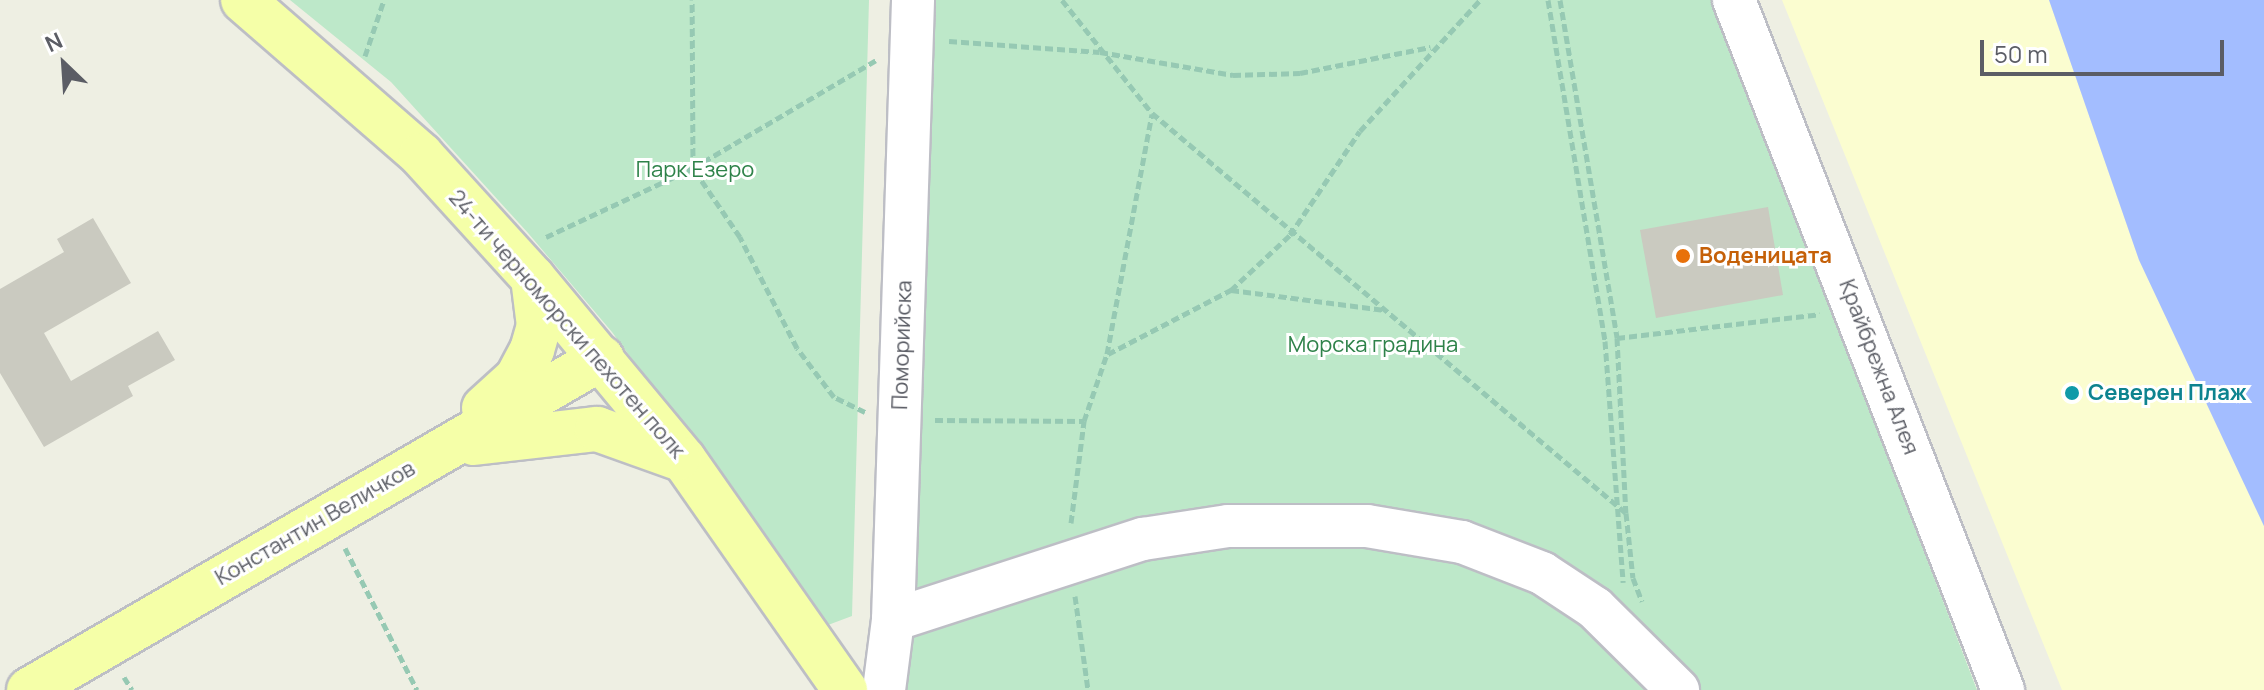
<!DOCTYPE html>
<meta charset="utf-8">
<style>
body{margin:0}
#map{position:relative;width:2264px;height:690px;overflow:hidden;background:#eeefe3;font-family:Manrope,sans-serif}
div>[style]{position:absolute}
.green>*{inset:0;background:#bde8c9}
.sand>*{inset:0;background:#fbfdd0}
.water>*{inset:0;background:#a3bdff}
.building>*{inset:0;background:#cacac0}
.path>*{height:5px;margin-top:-2.5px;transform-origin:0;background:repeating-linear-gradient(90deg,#96c9b3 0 8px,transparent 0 12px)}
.roads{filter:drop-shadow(2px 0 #bdbec5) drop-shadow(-2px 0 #bdbec5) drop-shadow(0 2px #bdbec5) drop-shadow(0 -2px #bdbec5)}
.minor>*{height:42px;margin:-21px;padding:0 21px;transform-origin:21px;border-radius:21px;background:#fff}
.major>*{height:44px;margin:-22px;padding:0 22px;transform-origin:22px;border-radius:22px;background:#f5ffa8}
.dots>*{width:22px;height:22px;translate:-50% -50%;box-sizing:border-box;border:4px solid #fff;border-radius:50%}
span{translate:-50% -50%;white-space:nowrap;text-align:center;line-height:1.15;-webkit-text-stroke:6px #fff;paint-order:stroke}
.park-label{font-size:22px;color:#2e8249}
.food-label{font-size:22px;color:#c56008;font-weight:700}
.left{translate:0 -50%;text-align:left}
.street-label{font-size:22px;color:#5b5d65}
.culture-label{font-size:22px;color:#0d838f;font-weight:700}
.north{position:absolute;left:24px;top:24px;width:80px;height:80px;-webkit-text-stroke:6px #fff;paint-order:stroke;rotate:335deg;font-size:22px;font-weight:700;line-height:32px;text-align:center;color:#5b5d65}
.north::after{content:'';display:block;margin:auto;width:28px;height:36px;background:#5b5d65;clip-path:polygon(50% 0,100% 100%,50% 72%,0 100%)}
.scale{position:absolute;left:1980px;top:40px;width:244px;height:36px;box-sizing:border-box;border:4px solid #5b5d65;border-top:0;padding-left:10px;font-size:24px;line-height:28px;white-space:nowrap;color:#5b5d65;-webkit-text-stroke:6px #fff;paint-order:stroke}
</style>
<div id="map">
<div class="green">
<div style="clip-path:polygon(290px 0,869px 0,852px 616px,828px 625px,612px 332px,528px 233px,391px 82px)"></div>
<div style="clip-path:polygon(918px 0,1713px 0,1977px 690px,882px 690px)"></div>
</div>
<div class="sand">
<div style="clip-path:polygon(1782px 0,2049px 0,2139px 260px,2264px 526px,2264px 690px,2062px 690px)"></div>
</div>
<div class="water">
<div style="clip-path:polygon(2049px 0,2264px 0,2264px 526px,2139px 260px)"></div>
</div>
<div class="building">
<div style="clip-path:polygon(1768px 207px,1783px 295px,1656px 318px,1640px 230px)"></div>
<div style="clip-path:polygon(93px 218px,131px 283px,44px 333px,71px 381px,158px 331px,175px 360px,128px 386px,133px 396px,44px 447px,0 373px,0 289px,64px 252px,57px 239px)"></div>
</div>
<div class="path">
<div style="left:1062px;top:0;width:144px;rotate:51.5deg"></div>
<div style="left:1152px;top:113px;width:620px;rotate:40.16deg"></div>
<div style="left:1626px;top:513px;width:65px;rotate:83.9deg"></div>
<div style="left:1633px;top:578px;width:25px;rotate:69deg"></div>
<div style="left:1548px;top:0;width:346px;rotate:80.5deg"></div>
<div style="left:1605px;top:341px;width:242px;rotate:85.7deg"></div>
<div style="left:1560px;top:0;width:343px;rotate:80.4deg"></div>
<div style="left:1617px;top:338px;width:175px;rotate:87.1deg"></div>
<div style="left:949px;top:41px;width:151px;rotate:4.2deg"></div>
<div style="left:1100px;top:52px;width:135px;rotate:9.8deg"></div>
<div style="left:1233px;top:75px;width:67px;rotate:-1.7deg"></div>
<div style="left:1300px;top:73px;width:133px;rotate:-11.3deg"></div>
<div style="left:365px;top:56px;width:59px;rotate:-71.3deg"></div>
<div style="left:546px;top:237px;width:162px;rotate:-25.1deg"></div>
<div style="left:693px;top:168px;width:168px;rotate:-90.3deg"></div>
<div style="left:1231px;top:290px;width:81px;rotate:-43deg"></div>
<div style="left:1290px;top:235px;width:125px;rotate:-56.1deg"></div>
<div style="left:1360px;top:131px;width:178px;rotate:-47.5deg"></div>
<div style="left:1617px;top:338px;width:204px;rotate:-6.7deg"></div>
<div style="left:1108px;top:354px;width:139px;rotate:-27.5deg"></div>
<div style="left:1231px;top:290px;width:155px;rotate:7.4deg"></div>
<div style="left:865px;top:412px;width:34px;rotate:-154deg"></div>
<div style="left:834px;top:397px;width:61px;rotate:-127.1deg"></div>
<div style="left:797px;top:348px;width:125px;rotate:-117.2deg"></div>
<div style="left:740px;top:237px;width:83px;rotate:-124.3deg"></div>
<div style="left:693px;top:168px;width:212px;rotate:-30.5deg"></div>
<div style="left:935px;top:420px;width:149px;rotate:0.4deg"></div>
<div style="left:1071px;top:523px;width:103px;rotate:-82.7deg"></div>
<div style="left:1084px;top:421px;width:71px;rotate:-71.1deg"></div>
<div style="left:1107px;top:354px;width:244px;rotate:-79.4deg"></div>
<div style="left:345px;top:548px;width:159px;rotate:63.1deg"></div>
<div style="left:1075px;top:596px;width:95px;rotate:82.1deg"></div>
<div style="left:124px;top:677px;width:15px;rotate:58deg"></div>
</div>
<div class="roads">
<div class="minor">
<div style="left:1734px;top:0;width:741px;rotate:68.7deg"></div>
<div style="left:893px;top:620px;width:263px;rotate:-18deg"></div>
<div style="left:1143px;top:539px;width:86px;rotate:-8.7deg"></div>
<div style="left:1228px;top:526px;width:139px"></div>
<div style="left:1367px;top:526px;width:96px;rotate:9.6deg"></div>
<div style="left:1462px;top:542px;width:86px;rotate:21.2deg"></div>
<div style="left:1542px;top:573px;width:64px;rotate:33.4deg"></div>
<div style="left:1595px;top:608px;width:117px;rotate:44.7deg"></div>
<div style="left:884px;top:690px;width:71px;rotate:-82.7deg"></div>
<div style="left:893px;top:620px;width:620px;rotate:-88.15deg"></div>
</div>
<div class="major">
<div style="left:243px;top:0;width:236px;rotate:41deg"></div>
<div style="left:421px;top:155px;width:166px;rotate:47.7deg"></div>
<div style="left:533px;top:278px;width:236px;rotate:50.3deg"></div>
<div style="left:684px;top:460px;width:281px;rotate:55deg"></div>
<div style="left:484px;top:408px;width:45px;rotate:-42.3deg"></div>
<div style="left:517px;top:378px;width:32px;rotate:-62deg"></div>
<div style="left:532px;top:350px;width:25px;rotate:-74deg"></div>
<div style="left:539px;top:326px;width:48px;rotate:-97.1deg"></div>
<div style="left:474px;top:443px;width:124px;rotate:-6.5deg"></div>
<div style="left:597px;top:429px;width:86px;rotate:19.7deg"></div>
<div style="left:29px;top:690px;width:662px;rotate:-30.09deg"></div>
</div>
</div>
<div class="dots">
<div style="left:1683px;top:256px;background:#e8710a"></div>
<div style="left:2072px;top:393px;background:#0f9aa8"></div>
</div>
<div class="park-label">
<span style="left:695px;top:170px">Парк Езеро</span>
<span style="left:1373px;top:345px">Морска градина</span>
</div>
<div class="food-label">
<span class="left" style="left:1699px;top:256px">Воденицата</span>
</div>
<div class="street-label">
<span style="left:567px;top:324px;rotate:49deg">24-ти черноморски пехотен полк</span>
<span style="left:902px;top:345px;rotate:-88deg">Поморийска</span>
<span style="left:1879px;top:367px;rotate:69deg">Крайбрежна Алея</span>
<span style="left:315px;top:523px;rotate:-30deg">Константин Величков</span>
</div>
<div class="culture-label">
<span class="left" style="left:2088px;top:393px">Северен Плаж</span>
</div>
<div class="north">N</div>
<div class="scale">50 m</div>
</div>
